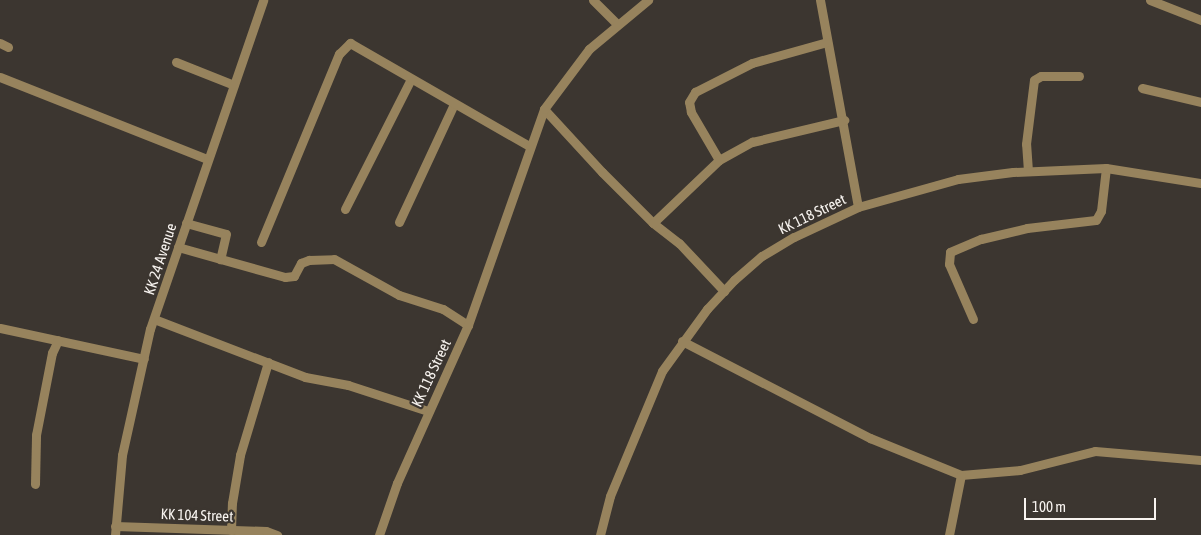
<!DOCTYPE html>
<style>
body{margin:0}
#map{position:relative;width:1201px;height:535px;overflow:hidden;background:#3c3630;font-family:"Asap Condensed",sans-serif}
div>[style]{position:absolute}
.street>*{height:9px;margin:-4.5px;padding:0 4.5px;transform-origin:4.5px;border-radius:4.5px;background:#97835d}
span{translate:-50% -50%;white-space:nowrap;text-align:center;line-height:1.15;-webkit-text-stroke:4.5px #3c3630;paint-order:stroke}
.street-label{font-size:15px;color:#f8f4f0}
.scale{position:absolute;left:1024px;top:498px;width:132px;height:22px;box-sizing:border-box;border:2px solid #f8f4f0;border-top:0;padding-left:6px;font-size:15px;line-height:18px;white-space:nowrap;color:#f8f4f0;-webkit-text-stroke:4px #3c3630;paint-order:stroke}
</style>
<div id="map">
<div class="street">
<div style="left:593px;top:0;width:34px;rotate:45deg"></div>
<div style="left:820px;top:0;width:210px;rotate:79.6deg"></div>
<div style="left:1150px;top:0;width:55px;rotate:21.4deg"></div>
<div style="left:0;top:43px;width:9px;rotate:27deg"></div>
<div style="left:176px;top:62px;width:62px;rotate:21.6deg"></div>
<div style="left:0;top:77px;width:223px;rotate:21.6deg"></div>
<div style="left:1142px;top:88px;width:61px;rotate:13.3deg"></div>
<div style="left:544px;top:109px;width:86px;rotate:47.4deg"></div>
<div style="left:602px;top:172px;width:72px;rotate:45deg"></div>
<div style="left:653px;top:223px;width:33px;rotate:38deg"></div>
<div style="left:679px;top:243px;width:66px;rotate:46.8deg"></div>
<div style="left:719px;top:160px;width:56px;rotate:-120.3deg"></div>
<div style="left:691px;top:112px;width:10px;rotate:-101deg"></div>
<div style="left:689px;top:102px;width:12px;rotate:-59deg"></div>
<div style="left:695px;top:92px;width:64px;rotate:-27deg"></div>
<div style="left:752px;top:63px;width:78px;rotate:-15.6deg"></div>
<div style="left:1028px;top:171px;width:27px;rotate:-94deg"></div>
<div style="left:1026px;top:144px;width:64px;rotate:-82.9deg"></div>
<div style="left:1034px;top:80px;width:8px;rotate:-30deg"></div>
<div style="left:1041px;top:76px;width:38px"></div>
<div style="left:345px;top:209px;width:146px;rotate:-63.1deg"></div>
<div style="left:399px;top:222px;width:130px;rotate:-65deg"></div>
<div style="left:186px;top:223px;width:41px;rotate:15.4deg"></div>
<div style="left:226px;top:234px;width:26px;rotate:103deg"></div>
<div style="left:653px;top:223px;width:91px;rotate:-43.7deg"></div>
<div style="left:719px;top:160px;width:38px;rotate:-29deg"></div>
<div style="left:752px;top:142px;width:95px;rotate:-13.4deg"></div>
<div style="left:261px;top:242px;width:204px;rotate:-67.5deg"></div>
<div style="left:339px;top:54px;width:16px;rotate:-45deg"></div>
<div style="left:350px;top:43px;width:207px;rotate:29.9deg"></div>
<div style="left:178px;top:247px;width:111px;rotate:15.7deg"></div>
<div style="left:285px;top:277px;width:9px;rotate:-6deg"></div>
<div style="left:294px;top:276px;width:15px;rotate:-62deg"></div>
<div style="left:301px;top:263px;width:9px;rotate:-21deg"></div>
<div style="left:309px;top:260px;width:25px;rotate:-2deg"></div>
<div style="left:334px;top:259px;width:74px;rotate:29deg"></div>
<div style="left:399px;top:295px;width:46px;rotate:17.7deg"></div>
<div style="left:443px;top:309px;width:30px;rotate:33deg"></div>
<div style="left:154px;top:319px;width:162px;rotate:21deg"></div>
<div style="left:305px;top:377px;width:44px;rotate:10.5deg"></div>
<div style="left:348px;top:385px;width:84px;rotate:18deg"></div>
<div style="left:973px;top:319px;width:60px;rotate:-113.6deg"></div>
<div style="left:949px;top:264px;width:12px;rotate:-85deg"></div>
<div style="left:950px;top:252px;width:34px;rotate:-23deg"></div>
<div style="left:981px;top:239px;width:47px;rotate:-13.4deg"></div>
<div style="left:1027px;top:228px;width:69px;rotate:-6.6deg"></div>
<div style="left:1096px;top:220px;width:10px;rotate:-61deg"></div>
<div style="left:1101px;top:211px;width:43px;rotate:-83.4deg"></div>
<div style="left:0;top:328px;width:147px;rotate:12.1deg"></div>
<div style="left:682px;top:341px;width:212px;rotate:27.3deg"></div>
<div style="left:870px;top:438px;width:98px;rotate:22.1deg"></div>
<div style="left:961px;top:475px;width:59px;rotate:-4.8deg"></div>
<div style="left:1020px;top:470px;width:77px;rotate:-14.2deg"></div>
<div style="left:1095px;top:451px;width:106px;rotate:4.9deg"></div>
<div style="left:35px;top:484px;width:49px;rotate:-88.8deg"></div>
<div style="left:36px;top:435px;width:84px;rotate:-79deg"></div>
<div style="left:52px;top:353px;width:14px;rotate:-65deg"></div>
<div style="left:115px;top:526px;width:151px;rotate:1.9deg"></div>
<div style="left:266px;top:531px;width:12px;rotate:20deg"></div>
<div style="left:231px;top:530px;width:27px;rotate:-88deg"></div>
<div style="left:232px;top:503px;width:49px;rotate:-80.5deg"></div>
<div style="left:240px;top:455px;width:97px;rotate:-73.2deg"></div>
<div style="left:115px;top:535px;width:80px;rotate:-85deg"></div>
<div style="left:122px;top:455px;width:129px;rotate:-77.5deg"></div>
<div style="left:150px;top:329px;width:348px;rotate:-71deg"></div>
<div style="left:379px;top:535px;width:55px;rotate:-70.9deg"></div>
<div style="left:397px;top:483px;width:173px;rotate:-65.8deg"></div>
<div style="left:468px;top:325px;width:229px;rotate:-70.6deg"></div>
<div style="left:544px;top:109px;width:75px;rotate:-53.1deg"></div>
<div style="left:589px;top:49px;width:77px;rotate:-39.7deg"></div>
<div style="left:600px;top:535px;width:40px;rotate:-75.6deg"></div>
<div style="left:610px;top:496px;width:135px;rotate:-67.4deg"></div>
<div style="left:662px;top:371px;width:77px;rotate:-54deg"></div>
<div style="left:707px;top:309px;width:40px;rotate:-47deg"></div>
<div style="left:734px;top:280px;width:37px;rotate:-41deg"></div>
<div style="left:762px;top:256px;width:37px;rotate:-31deg"></div>
<div style="left:794px;top:237px;width:71px;rotate:-25.1deg"></div>
<div style="left:858px;top:207px;width:104px;rotate:-15.6deg"></div>
<div style="left:958px;top:179px;width:55px;rotate:-7.3deg"></div>
<div style="left:1013px;top:172px;width:93px;rotate:-2.5deg"></div>
<div style="left:1106px;top:168px;width:96px;rotate:9deg"></div>
<div style="left:949px;top:535px;width:61px;rotate:-78.7deg"></div>
</div>
<div class="street-label">
<span style="left:812px;top:214px;rotate:-26deg">KK 118 Street</span>
<span style="left:160px;top:259px;rotate:-72deg">KK 24 Avenue</span>
<span style="left:431px;top:373px;rotate:-65deg">KK 118 Street</span>
<span style="left:197px;top:515px;rotate:2deg">KK 104 Street</span>
</div>
<div class="scale">100 m</div>
</div>
